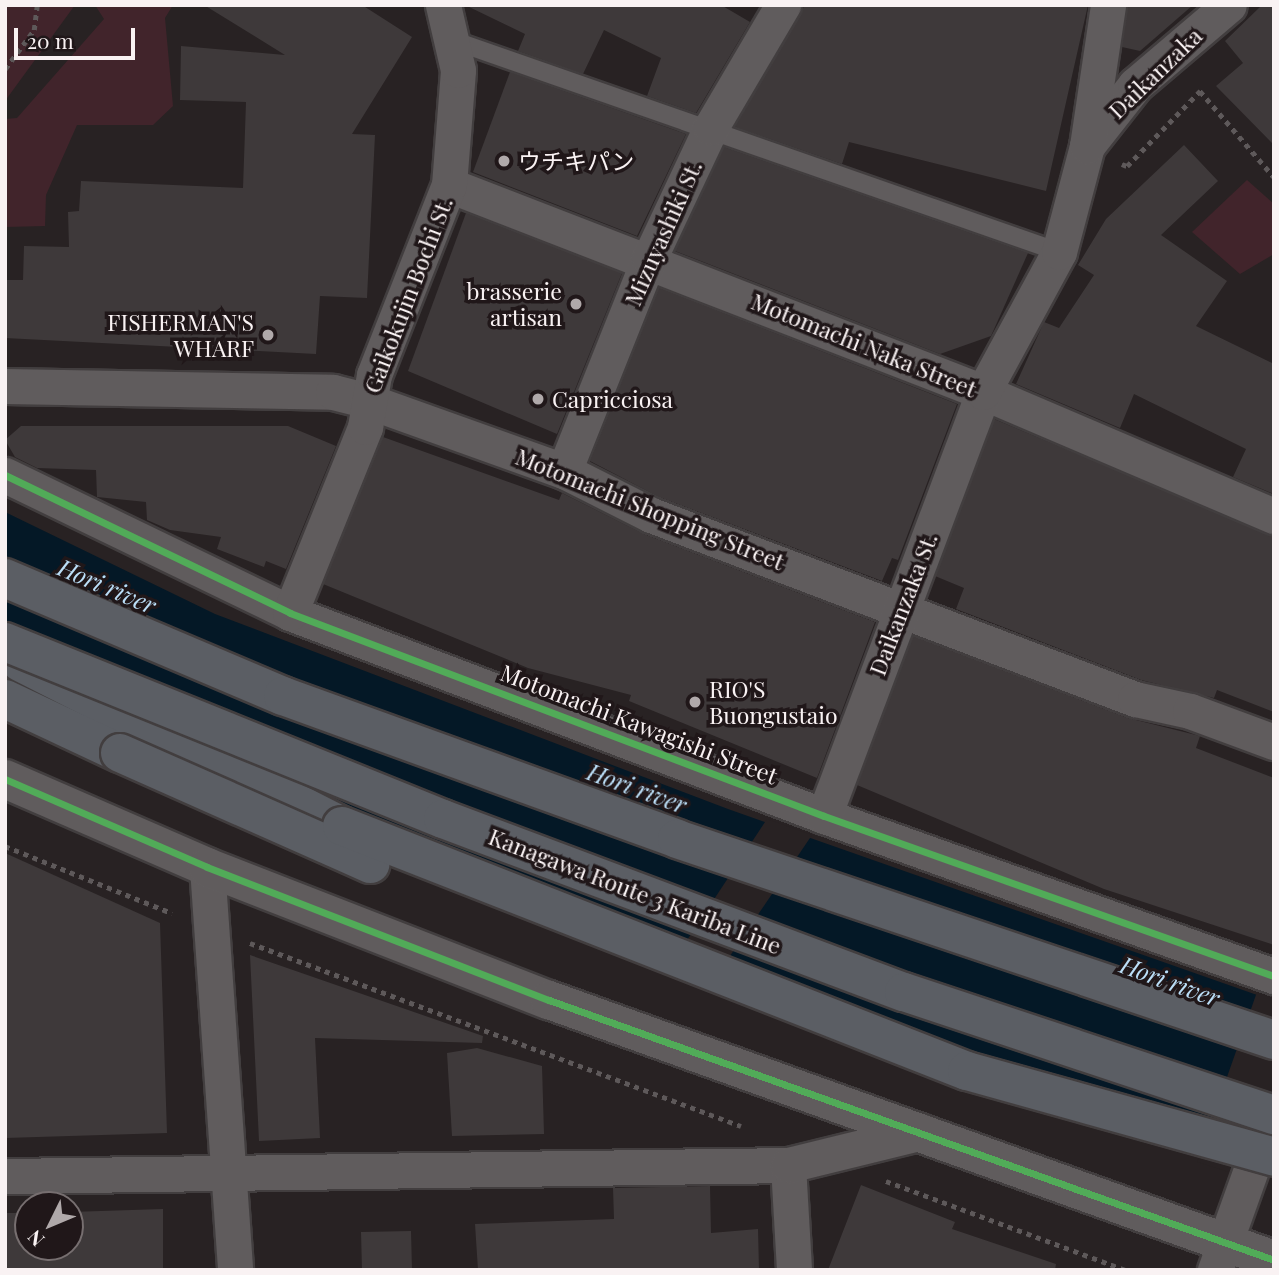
<!DOCTYPE html>
<meta charset="utf-8">
<style>
body{margin:0}
#map{position:relative;width:1279px;height:1275px;overflow:hidden;background:#282223;font-family:"Playfair Display","Noto Sans JP",serif}
div>[style]{position:absolute}
.green>*{inset:0;background:#41242b}
.water>*{inset:0;background:#041826}
.pier>*{inset:0;background:#282223}
.building>*{inset:0;background:#3e393a}
.path>*{height:4.5px;margin-top:-2.25px;transform-origin:0;background:repeating-linear-gradient(90deg,#5e595a 0 5px,transparent 0 10px)}
.roads{filter:drop-shadow(2px 0 #423e3f) drop-shadow(-2px 0 #423e3f) drop-shadow(0 2px #423e3f) drop-shadow(0 -2px #423e3f)}
.service>*{height:18px;margin:-9px;padding:0 9px;transform-origin:9px;border-radius:9px;background:#605c5d}
.minor>*{height:35px;margin:-17.5px;padding:0 17.5px;transform-origin:17.5px;border-radius:17.5px;background:#605c5d}
.tertiary>*{height:38px;margin:-19px;padding:0 19px;transform-origin:19px;border-radius:19px;background:#605c5d}
.motorway>*{height:38px;margin:-19px;padding:0 19px;transform-origin:19px;border-radius:19px;background:#5b5e64}
.bridges{filter:drop-shadow(2px 0 #423e3f) drop-shadow(-2px 0 #423e3f) drop-shadow(0 2px #423e3f) drop-shadow(0 -2px #423e3f)}
.motorway-bridge>*{height:38px;margin:-19px;padding:0 19px;transform-origin:19px;border-radius:19px;background:#5b5e64}
.cycleway>*{height:7px;margin:-3.5px;padding:0 3.5px;transform-origin:3.5px;border-radius:3.5px;background:#51ab58}
.dots>*{width:19px;height:19px;translate:-50% -50%;box-sizing:border-box;border:4px solid #201719;border-radius:50%}
span{translate:-50% -50%;white-space:nowrap;text-align:center;line-height:1.15;-webkit-text-stroke:7px #201719;paint-order:stroke}
.street-label{font-size:23px;color:#f9f2f3}
.poi-label{font-size:23px;color:#f9f2f3}
.left{translate:0 -50%;text-align:left}
.right{translate:-100% -50%;text-align:right}
.water-label{font-size:24px;color:#bbdef7;font-style:italic}
.frame{position:absolute;inset:0;border:7px solid #f9f2f3;pointer-events:none}
.north{position:absolute;left:14px;top:1191px;width:70px;height:70px;box-sizing:border-box;background:#201719;border:2px solid #776f70;border-radius:50%;rotate:227deg;font-size:19px;font-weight:700;line-height:28px;text-align:center;color:#f9f2f3}
.north::after{content:'';display:block;margin:auto;width:24px;height:32px;background:#b0a9aa;clip-path:polygon(50% 0,100% 100%,50% 72%,0 100%)}
.scale{position:absolute;left:14px;top:28px;width:121px;height:32px;box-sizing:border-box;border:4px solid #f9f2f3;border-top:0;padding-left:9px;font-size:21px;line-height:24px;white-space:nowrap;color:#f9f2f3;-webkit-text-stroke:5px #201719;paint-order:stroke}
</style>
<div id="map">
<div class="green">
<div style="clip-path:polygon(5px 5px,75px 5px,5px 101px)"></div>
<div style="clip-path:polygon(95px 5px,173px 5px,165px 18px,173px 106px,153px 125px,77px 125px,46px 195px,45px 226px,6px 227px,5px 234px,5px 119px,17px 118px,104px 19px)"></div>
<div style="clip-path:polygon(1247px 180px,1274px 204px,1274px 254px,1240px 274px,1192px 232px)"></div>
</div>
<div class="water">
<div style="clip-path:polygon(5px 512px,215px 614px,728px 809px,1274px 1001px,1274px 1183px,720px 988px,5px 678px)"></div>
</div>
<div class="pier">
<div style="clip-path:polygon(767px 819px,812px 835px,709px 987px,668px 969px)"></div>
<div style="clip-path:polygon(1257px 992px,1274px 998px,1274px 1186px,1197px 1162px)"></div>
</div>
<div class="building">
<div style="clip-path:polygon(204px 5px,362px 5px,412px 37px,352px 134px,375px 135px,367px 298px,320px 296px,316px 354px,5px 338px,5px 280px,23px 280px,24px 246px,69px 247px,68px 212px,79px 211px,81px 181px,243px 188px,246px 102px,180px 100px,181px 46px,285px 55px)"></div>
<div style="clip-path:polygon(465px 5px,721px 5px,750px 22px,696px 113px,647px 96px,661px 58px,604px 30px,583px 74px,518px 51px,525px 34px)"></div>
<div style="clip-path:polygon(805px 5px,1088px 5px,1046px 191px,849px 142px,842px 164px,735px 127px)"></div>
<div style="clip-path:polygon(1128px 5px,1193px 5px,1140px 51px,1122px 47px)"></div>
<div style="clip-path:polygon(1262px 5px,1274px 5px,1274px 145px,1216px 86px,1243px 63px,1225px 41px)"></div>
<div style="clip-path:polygon(510px 72px,686px 134px,637px 236px,473px 172px)"></div>
<div style="clip-path:polygon(1184px 145px,1218px 181px,1161px 235px,1227px 281px,1196px 326px,1274px 364px,1274px 494px,1233px 477px,1246px 449px,1134px 394px,1120px 428px,1016px 384px,1044px 322px,1059px 328px,1094px 275px,1078px 265px,1106px 219px)"></div>
<div style="clip-path:polygon(724px 147px,1028px 253px,991px 336px,940px 354px,675px 251px)"></div>
<div style="clip-path:polygon(466px 213px,622px 273px,557px 434px,408px 371px)"></div>
<div style="clip-path:polygon(659px 288px,957px 404px,898px 560px,892px 558px,882px 581px,659px 497px,590px 461px)"></div>
<div style="clip-path:polygon(994px 419px,1274px 536px,1274px 712px,1217px 690px,1214px 698px,1141px 680px,956px 609px,964px 588px,935px 576px)"></div>
<div style="clip-path:polygon(21px 426px,288px 426px,336px 446px,286px 569px,266px 561px,264px 567px,217px 549px,221px 537px,170px 530px,147px 520px,146px 502px,97px 497px,96px 470px,37px 468px,15px 457px,5px 440px)"></div>
<div style="clip-path:polygon(383px 437px,559px 500px,562px 493px,644px 534px,875px 622px,817px 778px,629px 701px,631px 695px,528px 668px,323px 584px)"></div>
<div style="clip-path:polygon(913px 636px,1128px 718px,1200px 736px,1196px 748px,1274px 778px,1274px 945px,1104px 889px,857px 785px)"></div>
<div style="clip-path:polygon(5px 853px,160px 923px,167px 1133px,5px 1138px)"></div>
<div style="clip-path:polygon(250px 955px,483px 1036px,482px 1043px,315px 1038px,320px 1138px,259px 1141px)"></div>
<div style="clip-path:polygon(477px 1048px,542px 1066px,544px 1134px,452px 1136px,447px 1053px)"></div>
<div style="clip-path:polygon(861px 1185px,955px 1222px,952px 1229px,1056px 1264px,1055px 1270px,828px 1270px)"></div>
<div style="clip-path:polygon(710px 1186px,711px 1233px,758px 1229px,759px 1270px,478px 1270px,475px 1224px,614px 1219px,613px 1188px)"></div>
<div style="clip-path:polygon(163px 1209px,163px 1270px,5px 1270px,5px 1213px,28px 1213px,28px 1247px,70px 1247px,70px 1212px)"></div>
<div style="clip-path:polygon(411px 1231px,412px 1270px,362px 1270px,361px 1232px)"></div>
</div>
<div class="path">
<div style="left:5px;top:69px;width:49px;rotate:-53.4deg"></div>
<div style="left:34px;top:30px;width:25px;rotate:-83deg"></div>
<div style="left:1122px;top:164px;width:5px;rotate:22deg"></div>
<div style="left:1127px;top:166px;width:105px;rotate:-45.8deg"></div>
<div style="left:1200px;top:91px;width:113px;rotate:49.3deg"></div>
<div style="left:5px;top:846px;width:180px;rotate:21.9deg"></div>
<div style="left:250px;top:943px;width:524px;rotate:20.44deg"></div>
<div style="left:886px;top:1181px;width:255px;rotate:20.4deg"></div>
</div>
<div class="roads">
<div class="service">
<div style="left:452px;top:40px;width:643px;rotate:19.25deg"></div>
</div>
<div class="minor">
<div style="left:1087px;top:146px;width:78px;rotate:-51.8deg"></div>
<div style="left:1135px;top:85px;width:123px;rotate:-40.4deg"></div>
<div style="left:449px;top:185px;width:573px;rotate:21.19deg"></div>
<div style="left:983px;top:392px;width:316px;rotate:23.1deg"></div>
<div style="left:5px;top:386px;width:328px;rotate:1deg"></div>
<div style="left:333px;top:392px;width:36px;rotate:14deg"></div>
<div style="left:368px;top:401px;width:208px;rotate:19.7deg"></div>
<div style="left:564px;top:471px;width:97px;rotate:26.8deg"></div>
<div style="left:651px;top:515px;width:518px;rotate:20.82deg"></div>
<div style="left:1135px;top:699px;width:56px;rotate:12.3deg"></div>
<div style="left:1190px;top:711px;width:90px;rotate:20.3deg"></div>
<div style="left:564px;top:471px;width:228px;rotate:-68.2deg"></div>
<div style="left:649px;top:259px;width:146px;rotate:-64.8deg"></div>
<div style="left:711px;top:127px;width:142px;rotate:-59.5deg"></div>
<div style="left:5px;top:475px;width:317px;rotate:25.8deg"></div>
<div style="left:290px;top:613px;width:571px;rotate:20.81deg"></div>
<div style="left:824px;top:816px;width:478px;rotate:19.6deg"></div>
<div style="left:290px;top:613px;width:201px;rotate:-68deg"></div>
<div style="left:365px;top:427px;width:53px;rotate:-80.2deg"></div>
<div style="left:374px;top:375px;width:204px;rotate:-68.5deg"></div>
<div style="left:449px;top:185px;width:115px;rotate:-85.5deg"></div>
<div style="left:458px;top:70px;width:67px;rotate:-103deg"></div>
<div style="left:824px;top:816px;width:453px;rotate:-69.4deg"></div>
<div style="left:983px;top:392px;width:159px;rotate:-61.5deg"></div>
<div style="left:1059px;top:252px;width:110px;rotate:-75.2deg"></div>
<div style="left:1087px;top:146px;width:143px;rotate:-81.5deg"></div>
<div style="left:207px;top:867px;width:404px;rotate:86deg"></div>
<div style="left:788px;top:1165px;width:105px;rotate:86.7deg"></div>
<div style="left:5px;top:1176px;width:783px;rotate:-0.8deg"></div>
<div style="left:788px;top:1165px;width:138px;rotate:-13.8deg"></div>
<div style="left:1215px;top:1270px;width:154px;rotate:-70.3deg"></div>
</div>
<div class="tertiary">
<div style="left:5px;top:779px;width:220px;rotate:23.5deg"></div>
<div style="left:207px;top:867px;width:367px;rotate:21.3deg"></div>
<div style="left:549px;top:1000px;width:770px;rotate:19.73deg"></div>
</div>
<div class="motorway">
<div style="left:20px;top:662px;width:361px;rotate:27deg"></div>
<div style="left:5px;top:699px;width:127px;rotate:25.2deg"></div>
</div>
</div>
<div class="bridges">
<div class="motorway-bridge">
<div style="left:5px;top:578px;width:302px;rotate:23deg"></div>
<div style="left:283px;top:696px;width:419px;rotate:19.9deg"></div>
<div style="left:677px;top:839px;width:630px;rotate:18.61deg"></div>
<div style="left:5px;top:642px;width:472px;rotate:22deg"></div>
<div style="left:443px;top:819px;width:492px;rotate:20.6deg"></div>
<div style="left:904px;top:992px;width:390px;rotate:18.4deg"></div>
<div style="left:120px;top:753px;width:274px;rotate:23.9deg"></div>
<div style="left:342px;top:826px;width:671px;rotate:21.41deg"></div>
<div style="left:967px;top:1071px;width:319px;rotate:15.6deg"></div>
</div>
</div>
<div class="cycleway">
<div style="left:5px;top:475px;width:317px;rotate:25.8deg"></div>
<div style="left:290px;top:613px;width:571px;rotate:20.81deg"></div>
<div style="left:824px;top:816px;width:478px;rotate:19.6deg"></div>
<div style="left:5px;top:779px;width:220px;rotate:23.5deg"></div>
<div style="left:207px;top:867px;width:367px;rotate:21.3deg"></div>
<div style="left:549px;top:1000px;width:770px;rotate:19.73deg"></div>
</div>
<div class="dots">
<div style="left:504px;top:161px;background:#b0a9aa"></div>
<div style="left:576px;top:304px;background:#b0a9aa"></div>
<div style="left:268px;top:335px;background:#b0a9aa"></div>
<div style="left:538px;top:399px;background:#b0a9aa"></div>
<div style="left:695px;top:702px;background:#b0a9aa"></div>
</div>
<div class="street-label">
<span style="left:1155px;top:73px;rotate:-44deg">Daikanzaka</span>
<span style="left:663px;top:233px;rotate:-66deg">Mizuyashiki St.</span>
<span style="left:408px;top:295px;rotate:-69deg">Gaikokujin Bochi St.</span>
<span style="left:864px;top:345px;rotate:22deg">Motomachi Naka Street</span>
<span style="left:650px;top:509px;rotate:22deg">Motomachi Shopping Street</span>
<span style="left:903px;top:604px;rotate:-69deg">Daikanzaka St.</span>
<span style="left:639px;top:724px;rotate:21deg">Motomachi Kawagishi Street</span>
<span style="left:635px;top:891px;rotate:21deg">Kanagawa Route 3 Kariba Line</span>
</div>
<div class="poi-label">
<span class="left" style="left:518px;top:161px">ウチキパン</span>
<span class="right" style="left:562px;top:304px">brasserie<br>artisan</span>
<span class="right" style="left:254px;top:335px">FISHERMAN'S<br>WHARF</span>
<span class="left" style="left:552px;top:399px">Capricciosa</span>
<span class="left" style="left:709px;top:702px">RIO'S<br>Buongustaio</span>
</div>
<div class="water-label">
<span style="left:107px;top:586px;rotate:23deg">Hori river</span>
<span style="left:637px;top:788px;rotate:20deg">Hori river</span>
<span style="left:1170px;top:981px;rotate:20deg">Hori river</span>
</div>
<div class="frame"></div>
<div class="north">N</div>
<div class="scale">20 m</div>
</div>
